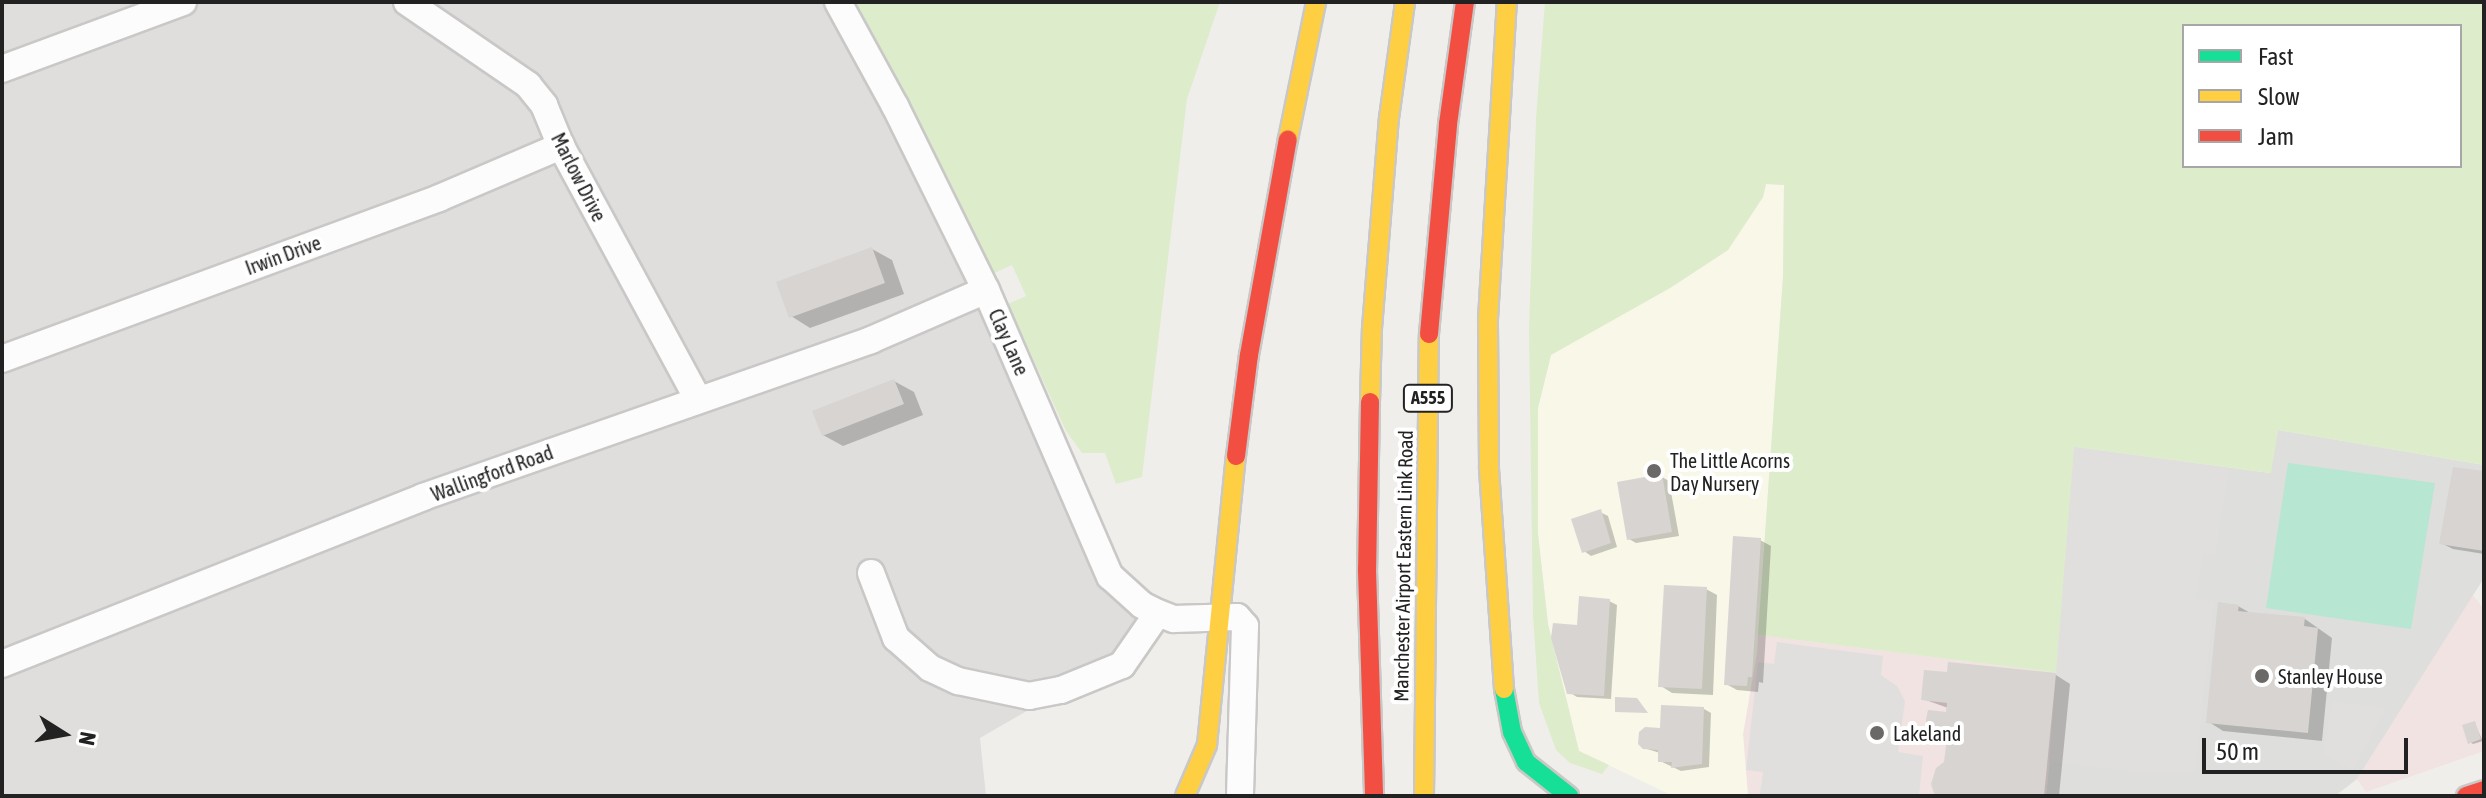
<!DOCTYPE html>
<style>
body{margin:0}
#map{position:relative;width:2486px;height:798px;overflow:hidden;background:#f0eeeb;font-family:"Asap Condensed",sans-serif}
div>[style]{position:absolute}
.residential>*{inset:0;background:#dfdedc}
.commercial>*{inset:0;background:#f1e3e1}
.education>*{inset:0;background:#f8f7e8}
.religious>*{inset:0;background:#dededc}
.grass>*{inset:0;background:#ddeccb}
.pitch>*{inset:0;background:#b7e6d2}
.parking>*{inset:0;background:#e0dfde}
.shadow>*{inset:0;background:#0003}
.building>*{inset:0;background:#d7d4d2}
.roads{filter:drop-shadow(2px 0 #c9c8c7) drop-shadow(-2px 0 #c9c8c7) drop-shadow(0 2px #c9c8c7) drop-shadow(0 -2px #c9c8c7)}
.street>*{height:26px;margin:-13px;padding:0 13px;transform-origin:13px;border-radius:13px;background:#fdfcfc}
.fast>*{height:18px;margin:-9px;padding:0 9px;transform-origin:9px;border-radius:9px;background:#16e098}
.slow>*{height:18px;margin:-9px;padding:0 9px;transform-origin:9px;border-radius:9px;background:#ffcf43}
.jam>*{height:18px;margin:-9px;padding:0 9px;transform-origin:9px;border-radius:9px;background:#f24e42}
.dots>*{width:22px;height:22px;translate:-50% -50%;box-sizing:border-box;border:4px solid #fff;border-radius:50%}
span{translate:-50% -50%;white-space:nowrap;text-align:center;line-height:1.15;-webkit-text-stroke:8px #fff;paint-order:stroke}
.shield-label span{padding:2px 6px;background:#fff;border:2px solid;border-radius:6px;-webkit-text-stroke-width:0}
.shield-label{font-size:18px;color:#222;font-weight:700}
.street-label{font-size:20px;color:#222}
.poi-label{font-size:20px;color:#222}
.left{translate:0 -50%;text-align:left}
.frame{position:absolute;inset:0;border:4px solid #222;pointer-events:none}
.legend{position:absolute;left:2182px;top:24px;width:280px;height:144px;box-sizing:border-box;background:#fff;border:2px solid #a7a7a7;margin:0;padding:10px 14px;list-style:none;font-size:24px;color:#222}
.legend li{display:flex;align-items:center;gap:16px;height:40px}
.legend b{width:40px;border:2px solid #a7a7a7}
.north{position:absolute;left:24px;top:694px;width:80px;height:80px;-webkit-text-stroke:6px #fff;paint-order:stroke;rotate:101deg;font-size:22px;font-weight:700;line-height:32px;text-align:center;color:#222}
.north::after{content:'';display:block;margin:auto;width:28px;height:36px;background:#222;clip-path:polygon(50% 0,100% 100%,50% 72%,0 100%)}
.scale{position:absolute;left:2202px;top:738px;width:206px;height:36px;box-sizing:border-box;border:4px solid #222;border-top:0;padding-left:10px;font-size:24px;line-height:28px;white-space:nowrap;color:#222;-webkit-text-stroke:6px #fff;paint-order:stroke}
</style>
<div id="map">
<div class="residential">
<div style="clip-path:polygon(2px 2px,838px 2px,1069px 482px,1142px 605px,1136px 648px,980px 738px,986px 796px,2px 796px)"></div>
</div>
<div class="commercial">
<div style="clip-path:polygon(2473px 595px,2484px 609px,2484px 751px,2366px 792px,2357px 779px)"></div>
<div style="clip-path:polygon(1758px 635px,2059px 673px,2046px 796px,1748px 796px,1743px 734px)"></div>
</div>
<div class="education">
<div style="clip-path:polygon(1766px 184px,1784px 185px,1783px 277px,1757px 653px,1743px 734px,1748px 796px,1673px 796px,1579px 751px,1548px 624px,1538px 534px,1538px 408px,1551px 354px,1670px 288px,1728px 250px,1763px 197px)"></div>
</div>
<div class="religious">
<div style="clip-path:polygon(2278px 430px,2484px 465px,2484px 578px,2357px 779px,2335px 796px,2046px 796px,2059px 673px,2074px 447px,2270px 473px)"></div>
</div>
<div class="grass">
<div style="clip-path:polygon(849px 2px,1220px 2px,1187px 99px,1142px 477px,1116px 484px,1105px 453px,1082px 453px,1066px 431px,1008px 304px,1026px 296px,1012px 265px,992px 274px,953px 188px)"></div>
<div style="clip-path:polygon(evenodd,1545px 2px,2484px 2px,2484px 465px,2278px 430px,2271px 473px,2074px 447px,2059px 673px,1758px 635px,1783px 277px,1784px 185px,1766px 184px,1763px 197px,1728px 250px,1670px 288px,1551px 355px,1538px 408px,1538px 534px,1548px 624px,1579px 751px,1609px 765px,1602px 774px,1570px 763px,1556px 750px,1539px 703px,1533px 616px,1529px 329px,1536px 118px,1545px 2px,2184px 26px,2460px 26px,2460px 166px,2184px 166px,2184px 26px)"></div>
</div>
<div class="pitch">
<div style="clip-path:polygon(2288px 463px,2435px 483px,2411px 629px,2266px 608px)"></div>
</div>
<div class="parking">
<div style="clip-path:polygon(2074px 447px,2230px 468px,2215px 554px,2203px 553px,2196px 599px,2214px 602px,2195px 773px,2146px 773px,2049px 762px)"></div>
<div style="clip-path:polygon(1777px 642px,1883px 656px,1881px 675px,1897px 686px,1905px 701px,1898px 752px,1923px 756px,1919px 796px,1760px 794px,1763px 772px,1746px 770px,1758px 662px,1774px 664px)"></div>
<div style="clip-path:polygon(2333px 701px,2386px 708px,2353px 770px,2323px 754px)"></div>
</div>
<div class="shadow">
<div style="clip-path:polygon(872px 249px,892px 260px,904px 294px,810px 328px,791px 316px)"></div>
<div style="clip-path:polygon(894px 381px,914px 392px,923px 415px,843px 446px,823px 435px)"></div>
<div style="clip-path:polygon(2484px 473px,2484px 554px,2453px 549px,2441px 543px)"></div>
<div style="clip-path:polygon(1662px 477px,1669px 481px,1679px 536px,1636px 543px,1629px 539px)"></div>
<div style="clip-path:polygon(1600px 512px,1608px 516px,1617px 547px,1591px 556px,1584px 551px)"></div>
<div style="clip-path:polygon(1760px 540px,1771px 546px,1763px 683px,1759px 682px,1758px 692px,1737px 690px,1726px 684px)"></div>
<div style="clip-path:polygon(1706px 589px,1717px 595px,1713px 695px,1672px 693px,1661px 686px)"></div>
<div style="clip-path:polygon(1609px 601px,1617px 605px,1611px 699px,1577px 697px,1569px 692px,1579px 627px)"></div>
<div style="clip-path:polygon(2238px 606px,2252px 614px,2305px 619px,2332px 638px,2322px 741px,2223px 731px,2209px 722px)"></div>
<div style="clip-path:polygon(2056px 675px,2070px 684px,2059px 796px,1940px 796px,1949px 736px,1928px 727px,1947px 714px,1948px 708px,1923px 699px)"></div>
<div style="clip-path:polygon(1704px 709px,1711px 713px,1709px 767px,1681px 771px,1660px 761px,1660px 753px,1644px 748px,1662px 730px)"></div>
<div style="clip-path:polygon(2474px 723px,2483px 741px,2473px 744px,2470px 742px)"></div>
</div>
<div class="building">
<div style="clip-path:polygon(872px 247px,885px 283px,789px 318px,776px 282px)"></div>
<div style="clip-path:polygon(894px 379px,904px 404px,822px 436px,812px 411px)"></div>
<div style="clip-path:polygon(2453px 467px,2484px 471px,2484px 551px,2439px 544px)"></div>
<div style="clip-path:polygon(1662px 474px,1672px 532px,1627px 540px,1617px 482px)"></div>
<div style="clip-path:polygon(1601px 509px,1611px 543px,1582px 553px,1571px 519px)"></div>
<div style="clip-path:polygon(1733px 536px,1761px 538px,1752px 677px,1748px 677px,1747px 686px,1724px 685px)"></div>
<div style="clip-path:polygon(1664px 585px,1707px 587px,1702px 689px,1658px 687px)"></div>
<div style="clip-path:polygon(1579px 596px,1610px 599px,1604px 696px,1567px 694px,1551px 638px,1553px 623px,1577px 625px)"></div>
<div style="clip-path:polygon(2218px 602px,2239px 605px,2238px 611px,2305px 617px,2304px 626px,2318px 628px,2308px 733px,2206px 723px)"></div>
<div style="clip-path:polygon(1948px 662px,2056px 673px,2044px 796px,1935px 796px,1931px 784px,1936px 768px,1944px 762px,1948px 730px,1926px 728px,1926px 720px,1928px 710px,1946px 712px,1947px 703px,1921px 700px,1924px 670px,1947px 672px)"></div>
<div style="clip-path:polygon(1615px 697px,1637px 698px,1648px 713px,1615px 712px)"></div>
<div style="clip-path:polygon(1661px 705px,1704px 707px,1702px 764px,1671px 768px,1672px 762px,1658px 762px,1658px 750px,1643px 749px,1638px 744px,1639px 732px,1645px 727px,1660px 728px)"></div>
<div style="clip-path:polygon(2475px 721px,2481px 739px,2468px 744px,2462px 725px)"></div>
</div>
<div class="roads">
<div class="street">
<div style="left:407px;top:2px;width:147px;rotate:34.4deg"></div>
<div style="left:528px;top:85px;width:26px;rotate:51deg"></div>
<div style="left:544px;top:105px;width:44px;rotate:67.5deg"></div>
<div style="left:561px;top:146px;width:288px;rotate:61.6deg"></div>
<div style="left:838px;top:2px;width:119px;rotate:61.3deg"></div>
<div style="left:895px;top:106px;width:205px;rotate:63.7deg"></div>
<div style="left:986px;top:290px;width:312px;rotate:66.6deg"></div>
<div style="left:1110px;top:576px;width:43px;rotate:42.2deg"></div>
<div style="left:1142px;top:605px;width:18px;rotate:27deg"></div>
<div style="left:1158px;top:613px;width:17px;rotate:21deg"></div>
<div style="left:1174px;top:619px;width:63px;rotate:-1.8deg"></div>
<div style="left:1237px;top:617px;width:12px;rotate:48deg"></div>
<div style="left:1245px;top:626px;width:170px;rotate:91.7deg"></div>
<div style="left:2px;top:69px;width:193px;rotate:-20.3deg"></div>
<div style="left:2px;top:359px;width:466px;rotate:-20.2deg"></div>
<div style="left:439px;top:198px;width:133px;rotate:-23.1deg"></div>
<div style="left:871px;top:573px;width:70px;rotate:69deg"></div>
<div style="left:896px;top:638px;width:45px;rotate:41.4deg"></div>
<div style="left:930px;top:668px;width:31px;rotate:25deg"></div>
<div style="left:958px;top:681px;width:73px;rotate:11.9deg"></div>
<div style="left:1029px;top:696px;width:33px;rotate:-11deg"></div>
<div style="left:1061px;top:690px;width:66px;rotate:-22.3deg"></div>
<div style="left:1122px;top:665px;width:63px;rotate:-55.3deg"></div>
<div style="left:2px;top:664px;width:453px;rotate:-21.6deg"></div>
<div style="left:423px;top:497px;width:475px;rotate:-19.3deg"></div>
<div style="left:871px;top:340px;width:125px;rotate:-23.5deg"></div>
</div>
<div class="fast">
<div style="left:1504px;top:689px;width:44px;rotate:79.5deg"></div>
<div style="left:1512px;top:732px;width:33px;rotate:65deg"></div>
<div style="left:1526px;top:762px;width:55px;rotate:38.3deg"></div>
</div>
<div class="slow">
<div style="left:1288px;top:139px;width:140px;rotate:-78.4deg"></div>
<div style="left:1370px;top:402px;width:74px;rotate:-88.5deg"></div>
<div style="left:1372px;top:328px;width:211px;rotate:-85.4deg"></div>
<div style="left:1389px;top:118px;width:117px;rotate:-82.1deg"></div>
<div style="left:1504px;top:689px;width:223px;rotate:-93.9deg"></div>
<div style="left:1489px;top:467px;width:148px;rotate:-90.4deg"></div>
<div style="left:1488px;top:319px;width:318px;rotate:-86.6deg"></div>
<div style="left:1185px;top:796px;width:56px;rotate:-66.7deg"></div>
<div style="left:1207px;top:745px;width:290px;rotate:-84.3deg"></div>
<div style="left:1424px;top:796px;width:462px;rotate:-89.4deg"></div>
</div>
<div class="jam">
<div style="left:1429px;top:334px;width:211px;rotate:-84.8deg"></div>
<div style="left:1448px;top:124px;width:123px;rotate:-82.1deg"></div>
<div style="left:1370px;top:402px;width:168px;rotate:91deg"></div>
<div style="left:1367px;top:570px;width:226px;rotate:88.2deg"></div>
<div style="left:1236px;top:456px;width:102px;rotate:-82.7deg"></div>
<div style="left:1249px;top:355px;width:219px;rotate:-79.8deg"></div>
<div style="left:2466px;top:796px;width:19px;rotate:-18deg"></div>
</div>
</div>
<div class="dots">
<div style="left:1654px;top:471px;background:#6a6968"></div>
<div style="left:2262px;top:676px;background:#6a6968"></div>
<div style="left:1877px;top:733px;background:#6a6968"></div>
</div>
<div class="shield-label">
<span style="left:1428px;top:398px">A555</span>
</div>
<div class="street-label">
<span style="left:579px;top:177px;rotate:63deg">Marlow Drive</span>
<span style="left:283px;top:255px;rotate:-20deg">Irwin Drive</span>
<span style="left:1009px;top:342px;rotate:66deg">Clay Lane</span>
<span style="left:492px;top:473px;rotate:-20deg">Wallingford Road</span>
<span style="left:1403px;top:566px;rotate:-89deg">Manchester Airport Eastern Link Road</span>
</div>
<div class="poi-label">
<span class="left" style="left:1670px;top:472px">The Little Acorns<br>Day Nursery</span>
<span class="left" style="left:2278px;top:676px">Stanley House</span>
<span class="left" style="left:1893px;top:733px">Lakeland</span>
</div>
<div class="frame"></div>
<ul class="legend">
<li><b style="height:10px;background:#16e098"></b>Fast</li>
<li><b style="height:10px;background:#ffcf43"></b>Slow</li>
<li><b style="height:10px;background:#f24e42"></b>Jam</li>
</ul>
<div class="north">N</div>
<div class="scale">50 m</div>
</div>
